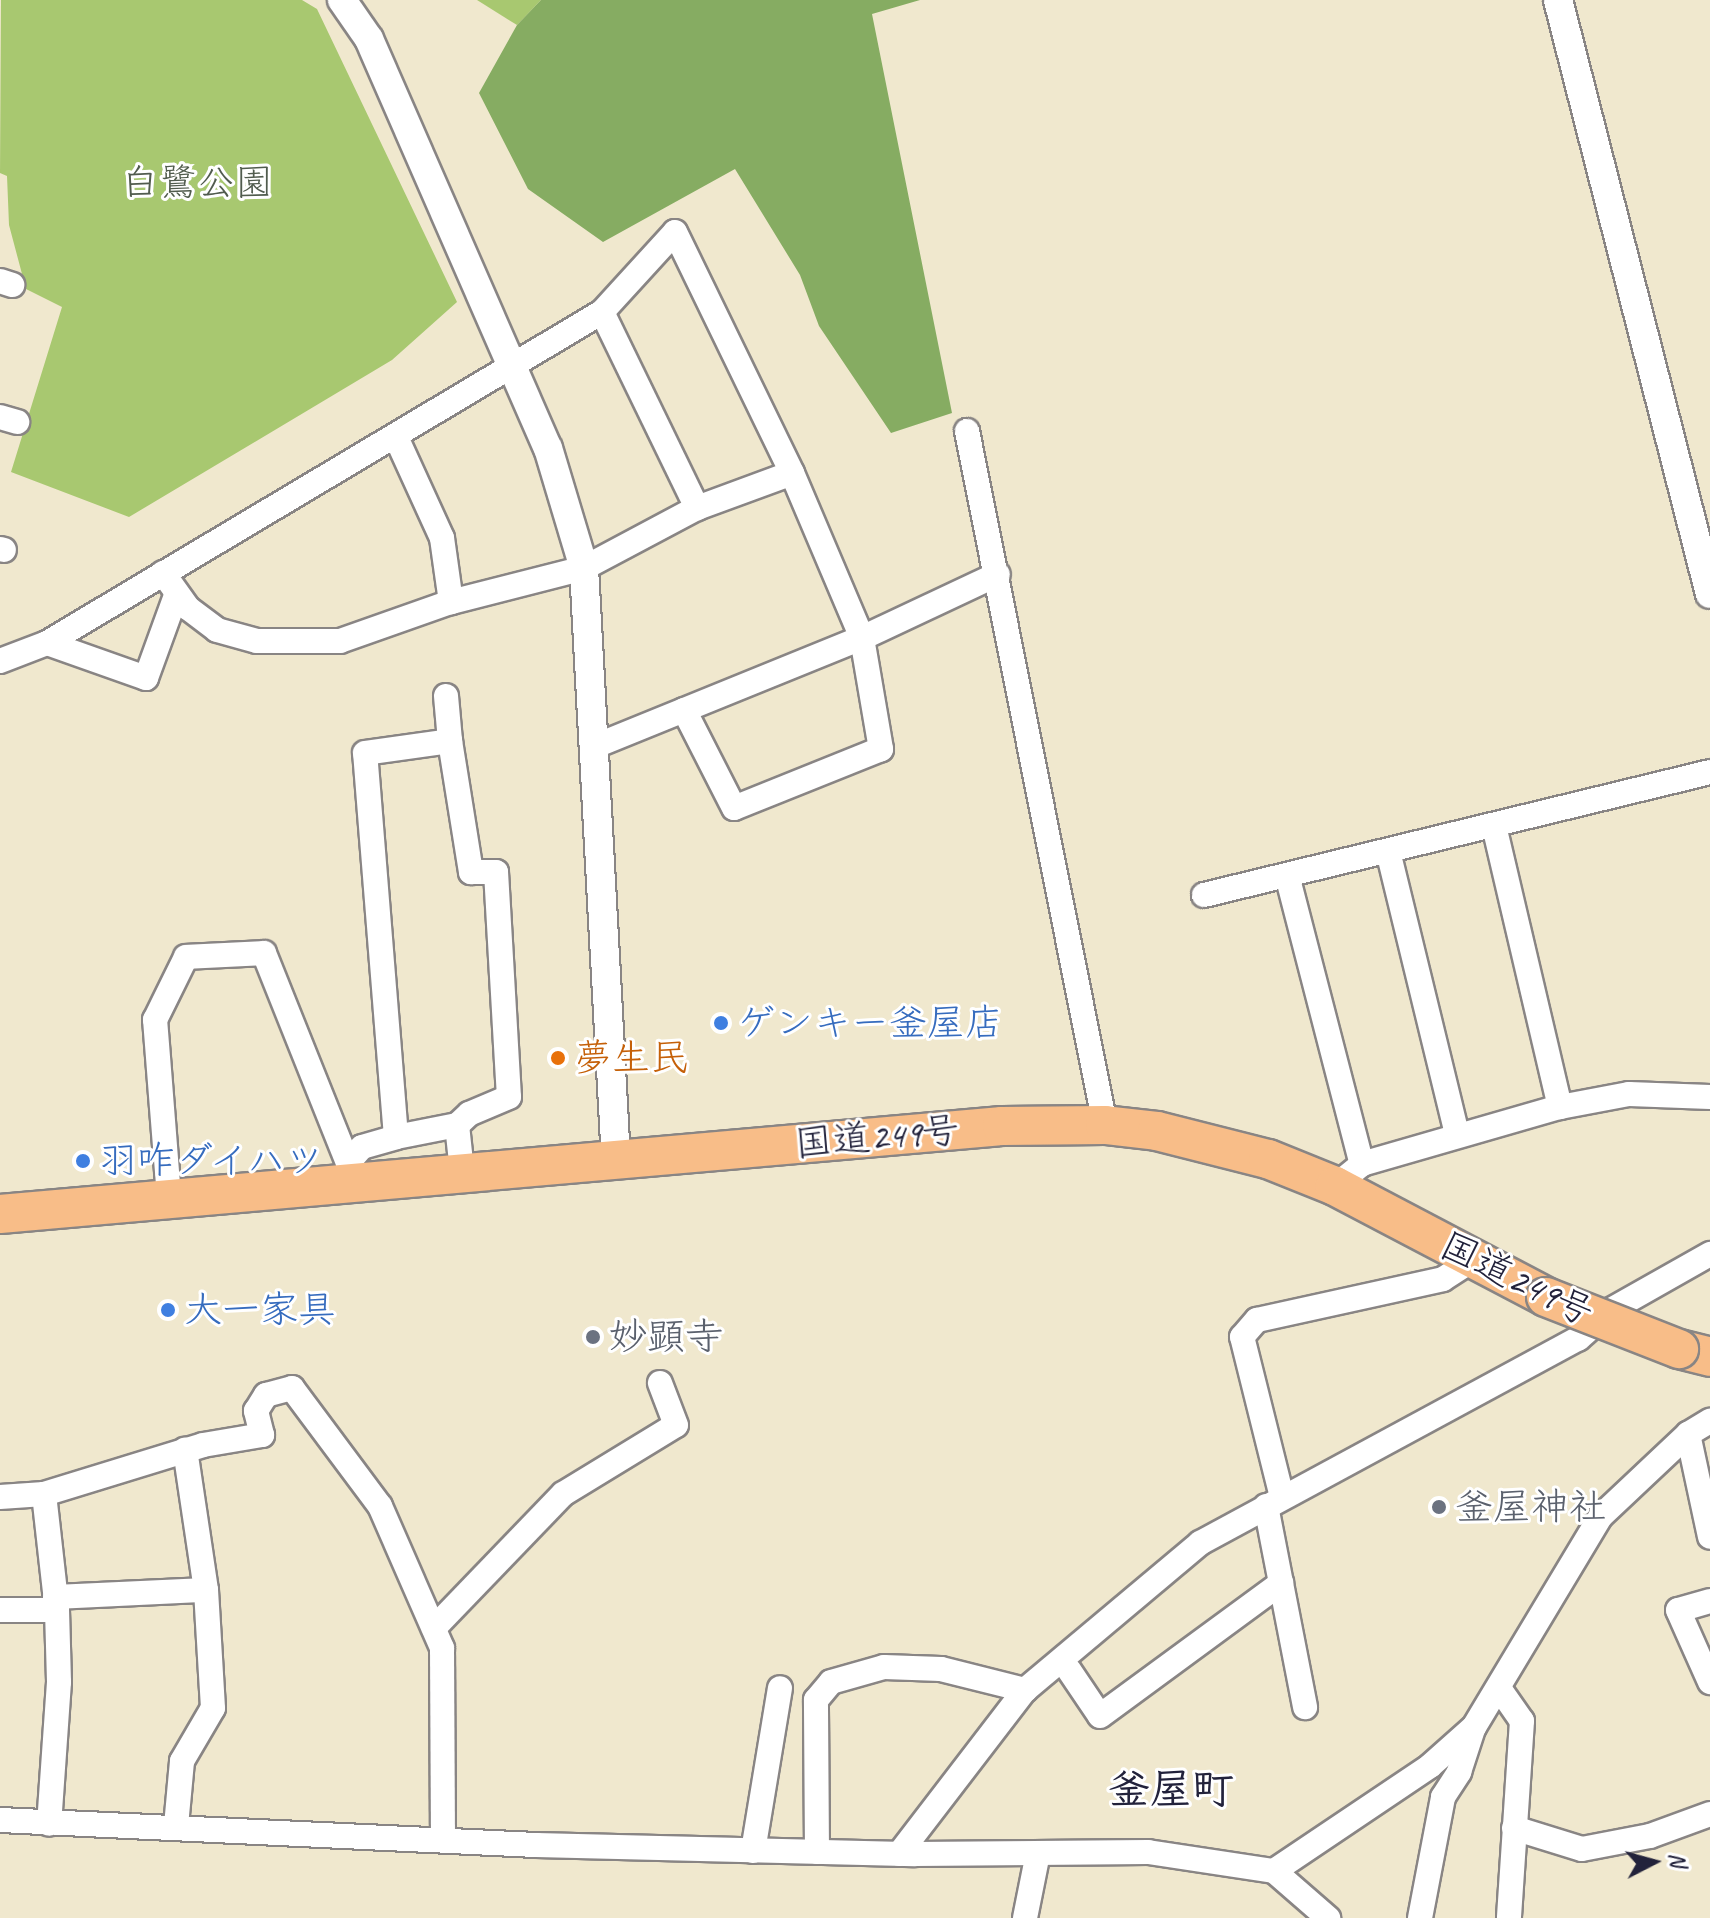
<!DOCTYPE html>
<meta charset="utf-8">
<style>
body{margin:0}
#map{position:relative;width:1710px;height:1918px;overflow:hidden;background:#f0e8ce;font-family:Caveat,"Klee One",sans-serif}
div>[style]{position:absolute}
.green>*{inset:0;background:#a8c870}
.forest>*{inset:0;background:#86ac62}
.roads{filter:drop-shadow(2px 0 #898584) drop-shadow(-2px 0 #898584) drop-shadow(0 2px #898584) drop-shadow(0 -2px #898584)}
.minor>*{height:24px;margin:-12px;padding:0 12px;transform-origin:12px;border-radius:12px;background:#fff}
.tertiary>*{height:28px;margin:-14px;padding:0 14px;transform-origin:14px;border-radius:14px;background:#fff}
.trunk>*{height:38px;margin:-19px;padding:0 19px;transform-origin:19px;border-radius:19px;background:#f8bd88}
.bridges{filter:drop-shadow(2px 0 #898584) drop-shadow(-2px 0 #898584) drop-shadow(0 2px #898584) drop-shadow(0 -2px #898584)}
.trunk-bridge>*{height:38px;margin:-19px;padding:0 19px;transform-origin:19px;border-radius:19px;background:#f8bd88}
.dots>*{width:22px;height:22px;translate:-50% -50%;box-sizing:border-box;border:4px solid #fff;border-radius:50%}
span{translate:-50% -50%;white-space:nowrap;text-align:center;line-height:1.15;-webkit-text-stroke:6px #fff;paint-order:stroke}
.park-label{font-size:38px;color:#515c4e}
.shop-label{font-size:38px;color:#366cbe}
.left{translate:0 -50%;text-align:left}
.food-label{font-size:38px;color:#c56008}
.street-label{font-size:38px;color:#22223b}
.worship-label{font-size:38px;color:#5b616d}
.quarter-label{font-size:42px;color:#22223b;font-weight:700}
.north{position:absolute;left:1614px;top:1822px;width:80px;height:80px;-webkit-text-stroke:6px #fff;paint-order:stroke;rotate:84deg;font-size:22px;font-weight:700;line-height:32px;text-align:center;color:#22223b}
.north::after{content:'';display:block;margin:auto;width:28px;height:36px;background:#22223b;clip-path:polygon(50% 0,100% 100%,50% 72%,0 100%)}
</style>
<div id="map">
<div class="green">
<div style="clip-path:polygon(1px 0,302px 0,317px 9px,457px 302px,392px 360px,129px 517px,11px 472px,62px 307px,26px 289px,9px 225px,7px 176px,0 173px)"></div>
<div style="clip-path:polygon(477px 0,541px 0,517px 25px)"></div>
</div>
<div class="forest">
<div style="clip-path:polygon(541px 0,920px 0,872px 14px,952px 413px,891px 433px,819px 326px,800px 275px,735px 169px,603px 242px,528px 189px,479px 93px,517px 25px)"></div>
</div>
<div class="roads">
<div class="minor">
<div style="left:0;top:281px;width:13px;rotate:18deg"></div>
<div style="left:602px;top:312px;width:218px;rotate:64.1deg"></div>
<div style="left:0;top:417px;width:18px;rotate:16deg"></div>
<div style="left:967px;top:431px;width:708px;rotate:78.75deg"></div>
<div style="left:396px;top:437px;width:111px;rotate:65.5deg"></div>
<div style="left:442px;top:538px;width:65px;rotate:82deg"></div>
<div style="left:0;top:549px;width:4px;rotate:14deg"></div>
<div style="left:163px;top:573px;width:43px;rotate:54.5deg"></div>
<div style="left:188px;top:608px;width:36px;rotate:37deg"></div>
<div style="left:217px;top:630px;width:41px;rotate:15.4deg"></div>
<div style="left:257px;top:641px;width:83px"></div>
<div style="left:340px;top:641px;width:118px;rotate:-19.4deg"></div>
<div style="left:451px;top:602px;width:137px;rotate:-14.3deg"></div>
<div style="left:584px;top:568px;width:128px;rotate:-28deg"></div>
<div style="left:697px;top:508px;width:101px;rotate:-20.2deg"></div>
<div style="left:47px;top:643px;width:105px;rotate:19.5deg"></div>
<div style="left:146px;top:678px;width:90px;rotate:-70deg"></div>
<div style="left:0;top:661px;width:50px;rotate:-21deg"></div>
<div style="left:47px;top:643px;width:646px;rotate:-30.81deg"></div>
<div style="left:602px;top:312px;width:108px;rotate:-47.6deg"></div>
<div style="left:675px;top:232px;width:268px;rotate:64.1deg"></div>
<div style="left:792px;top:473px;width:179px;rotate:67deg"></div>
<div style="left:862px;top:638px;width:113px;rotate:80.3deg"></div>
<div style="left:881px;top:749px;width:158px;rotate:158.1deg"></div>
<div style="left:734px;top:808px;width:110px;rotate:-117deg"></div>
<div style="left:446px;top:696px;width:45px;rotate:84.9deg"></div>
<div style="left:450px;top:741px;width:133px;rotate:80.9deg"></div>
<div style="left:471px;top:872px;width:25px"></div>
<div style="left:496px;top:872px;width:225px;rotate:86.7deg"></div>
<div style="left:509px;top:1097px;width:43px;rotate:157deg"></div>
<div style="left:469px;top:1114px;width:16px;rotate:137deg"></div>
<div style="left:457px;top:1125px;width:62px;rotate:168.9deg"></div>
<div style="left:396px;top:1137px;width:385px;rotate:-94.6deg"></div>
<div style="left:365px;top:753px;width:86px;rotate:-8deg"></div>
<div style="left:593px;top:747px;width:290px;rotate:-22.1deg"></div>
<div style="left:862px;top:638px;width:150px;rotate:-25.2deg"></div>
<div style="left:1388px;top:851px;width:291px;rotate:76.3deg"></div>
<div style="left:1287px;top:875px;width:299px;rotate:75.5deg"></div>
<div style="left:1204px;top:895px;width:521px;rotate:-13.66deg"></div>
<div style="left:1560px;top:1107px;width:70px;rotate:-10.7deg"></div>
<div style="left:1629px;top:1094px;width:81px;rotate:2.1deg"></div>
<div style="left:457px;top:1125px;width:46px;rotate:83.8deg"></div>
<div style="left:348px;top:1163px;width:21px;rotate:-49deg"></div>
<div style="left:362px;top:1147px;width:35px;rotate:-16deg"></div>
<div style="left:1335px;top:1186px;width:35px;rotate:-39deg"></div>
<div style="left:1362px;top:1164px;width:206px;rotate:-16.1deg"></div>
<div style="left:1560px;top:1107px;width:289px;rotate:-103.2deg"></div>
<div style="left:169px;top:1197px;width:178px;rotate:-94.5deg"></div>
<div style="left:155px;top:1020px;width:70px;rotate:-63.8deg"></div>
<div style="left:186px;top:957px;width:78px;rotate:-2.9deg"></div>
<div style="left:264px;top:953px;width:245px;rotate:68.2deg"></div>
<div style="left:1688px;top:1434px;width:105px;rotate:77.9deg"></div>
<div style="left:44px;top:1494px;width:117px;rotate:83.6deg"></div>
<div style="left:57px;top:1610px;width:72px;rotate:88.4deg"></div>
<div style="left:59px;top:1682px;width:142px;rotate:94deg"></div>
<div style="left:0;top:1497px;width:44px;rotate:-3.9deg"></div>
<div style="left:44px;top:1494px;width:166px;rotate:-17.1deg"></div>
<div style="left:203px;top:1445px;width:60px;rotate:-9.6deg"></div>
<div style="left:262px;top:1435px;width:25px;rotate:-104deg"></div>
<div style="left:256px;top:1411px;width:19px;rotate:-58deg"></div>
<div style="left:266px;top:1395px;width:27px;rotate:-15deg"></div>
<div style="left:292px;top:1388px;width:147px;rotate:53.3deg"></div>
<div style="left:380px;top:1506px;width:155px;rotate:66.4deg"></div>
<div style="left:442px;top:1648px;width:190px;rotate:89.7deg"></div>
<div style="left:1282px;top:1497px;width:165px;rotate:-104deg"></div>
<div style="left:1242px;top:1337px;width:23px;rotate:-49deg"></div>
<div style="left:1257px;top:1320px;width:190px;rotate:-12.4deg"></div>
<div style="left:1443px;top:1279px;width:37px;rotate:-33deg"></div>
<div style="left:1266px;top:1506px;width:205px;rotate:79deg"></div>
<div style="left:55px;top:1597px;width:151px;rotate:-2.7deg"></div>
<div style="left:1710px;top:1601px;width:33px;rotate:164deg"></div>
<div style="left:1678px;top:1610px;width:79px;rotate:66deg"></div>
<div style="left:0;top:1610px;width:57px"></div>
<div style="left:434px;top:1628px;width:186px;rotate:-46.1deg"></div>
<div style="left:563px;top:1494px;width:132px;rotate:-31.4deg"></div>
<div style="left:676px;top:1425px;width:45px;rotate:-110.9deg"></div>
<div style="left:1069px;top:1670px;width:55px;rotate:56deg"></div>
<div style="left:1100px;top:1716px;width:225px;rotate:-36.3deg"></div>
<div style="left:1499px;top:1688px;width:40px;rotate:55.1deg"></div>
<div style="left:1522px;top:1721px;width:197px;rotate:93.8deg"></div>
<div style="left:0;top:1820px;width:537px;rotate:2.67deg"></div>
<div style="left:536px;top:1845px;width:379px;rotate:1.4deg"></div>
<div style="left:915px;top:1854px;width:233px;rotate:-0.5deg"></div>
<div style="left:1148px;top:1852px;width:127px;rotate:8.6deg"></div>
<div style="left:1274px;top:1871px;width:72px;rotate:41deg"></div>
<div style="left:176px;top:1826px;width:65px;rotate:-84.7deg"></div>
<div style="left:182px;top:1761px;width:61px;rotate:-59.7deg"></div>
<div style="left:213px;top:1708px;width:118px;rotate:-93.4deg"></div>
<div style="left:206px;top:1590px;width:142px;rotate:-98.5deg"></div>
<div style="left:1514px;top:1828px;width:71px;rotate:17.2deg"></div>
<div style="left:1582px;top:1849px;width:69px;rotate:-10.8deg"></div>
<div style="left:1650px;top:1836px;width:64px;rotate:-20.1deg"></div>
<div style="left:753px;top:1851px;width:165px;rotate:-80.6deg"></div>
<div style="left:817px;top:1852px;width:152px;rotate:-90.4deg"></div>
<div style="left:816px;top:1700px;width:23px;rotate:-50deg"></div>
<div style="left:831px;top:1682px;width:55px;rotate:-15.8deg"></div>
<div style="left:884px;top:1667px;width:57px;rotate:2deg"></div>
<div style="left:941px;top:1669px;width:87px;rotate:14deg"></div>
<div style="left:899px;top:1854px;width:207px;rotate:-52.5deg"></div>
<div style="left:1025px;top:1690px;width:229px;rotate:-40deg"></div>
<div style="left:1200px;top:1543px;width:430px;rotate:-28.4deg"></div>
<div style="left:1578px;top:1339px;width:44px;rotate:-41.3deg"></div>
<div style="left:1611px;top:1310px;width:114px;rotate:-29.5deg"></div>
<div style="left:1274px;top:1871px;width:188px;rotate:-33.9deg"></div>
<div style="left:1430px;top:1766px;width:59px;rotate:-41.6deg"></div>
<div style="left:1474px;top:1727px;width:246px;rotate:-59deg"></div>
<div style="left:1601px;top:1516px;width:120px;rotate:-43.3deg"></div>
<div style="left:1688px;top:1434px;width:26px;rotate:-31deg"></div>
<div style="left:1025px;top:1918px;width:66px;rotate:-78.7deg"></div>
<div style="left:1420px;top:1918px;width:123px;rotate:-79.2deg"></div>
<div style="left:1443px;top:1797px;width:30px;rotate:-57deg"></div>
<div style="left:1459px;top:1772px;width:45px;rotate:-72deg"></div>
</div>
<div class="tertiary">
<div style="left:342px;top:0;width:47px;rotate:55.3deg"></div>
<div style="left:369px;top:39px;width:446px;rotate:66.4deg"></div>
<div style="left:548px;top:448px;width:125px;rotate:73.3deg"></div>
<div style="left:584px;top:568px;width:593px;rotate:86.91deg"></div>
<div style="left:1558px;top:0;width:613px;rotate:75.65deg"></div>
</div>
<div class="trunk">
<div style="left:0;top:1214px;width:1006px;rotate:-5.02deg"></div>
<div style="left:1002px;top:1126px;width:103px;rotate:-0.6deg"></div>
<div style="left:1105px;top:1125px;width:52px;rotate:6.6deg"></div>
<div style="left:1157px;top:1131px;width:114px;rotate:14.2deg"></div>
<div style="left:1268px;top:1159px;width:72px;rotate:21.9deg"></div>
<div style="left:1335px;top:1186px;width:238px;rotate:27.7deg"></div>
<div style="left:1679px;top:1349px;width:32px;rotate:14deg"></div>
</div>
</div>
<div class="bridges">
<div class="trunk-bridge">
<div style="left:1546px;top:1297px;width:143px;rotate:21.4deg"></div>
</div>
</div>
<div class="dots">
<div style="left:721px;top:1023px;background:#3f7fe0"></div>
<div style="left:558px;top:1058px;background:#e8710a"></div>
<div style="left:83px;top:1161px;background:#3f7fe0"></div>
<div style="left:168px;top:1310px;background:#3f7fe0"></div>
<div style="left:593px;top:1337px;background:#6b7280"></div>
<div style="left:1439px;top:1507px;background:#6b7280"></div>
</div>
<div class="park-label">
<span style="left:197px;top:183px">白鷺公園</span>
</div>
<div class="shop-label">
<span class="left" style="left:737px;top:1023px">ゲンキー釜屋店</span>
<span class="left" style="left:99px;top:1161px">羽咋ダイハツ</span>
<span class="left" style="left:184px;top:1310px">大一家具</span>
</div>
<div class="food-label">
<span class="left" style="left:574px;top:1058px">夢生民</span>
</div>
<div class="street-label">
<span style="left:877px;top:1137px;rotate:-5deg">国道249号</span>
<span style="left:1517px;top:1279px;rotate:26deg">国道249号</span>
</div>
<div class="worship-label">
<span class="left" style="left:609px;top:1337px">妙顕寺</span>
<span class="left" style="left:1455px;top:1507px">釜屋神社</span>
</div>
<div class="quarter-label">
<span style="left:1171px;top:1790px">釜屋町</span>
</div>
<div class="north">N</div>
</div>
